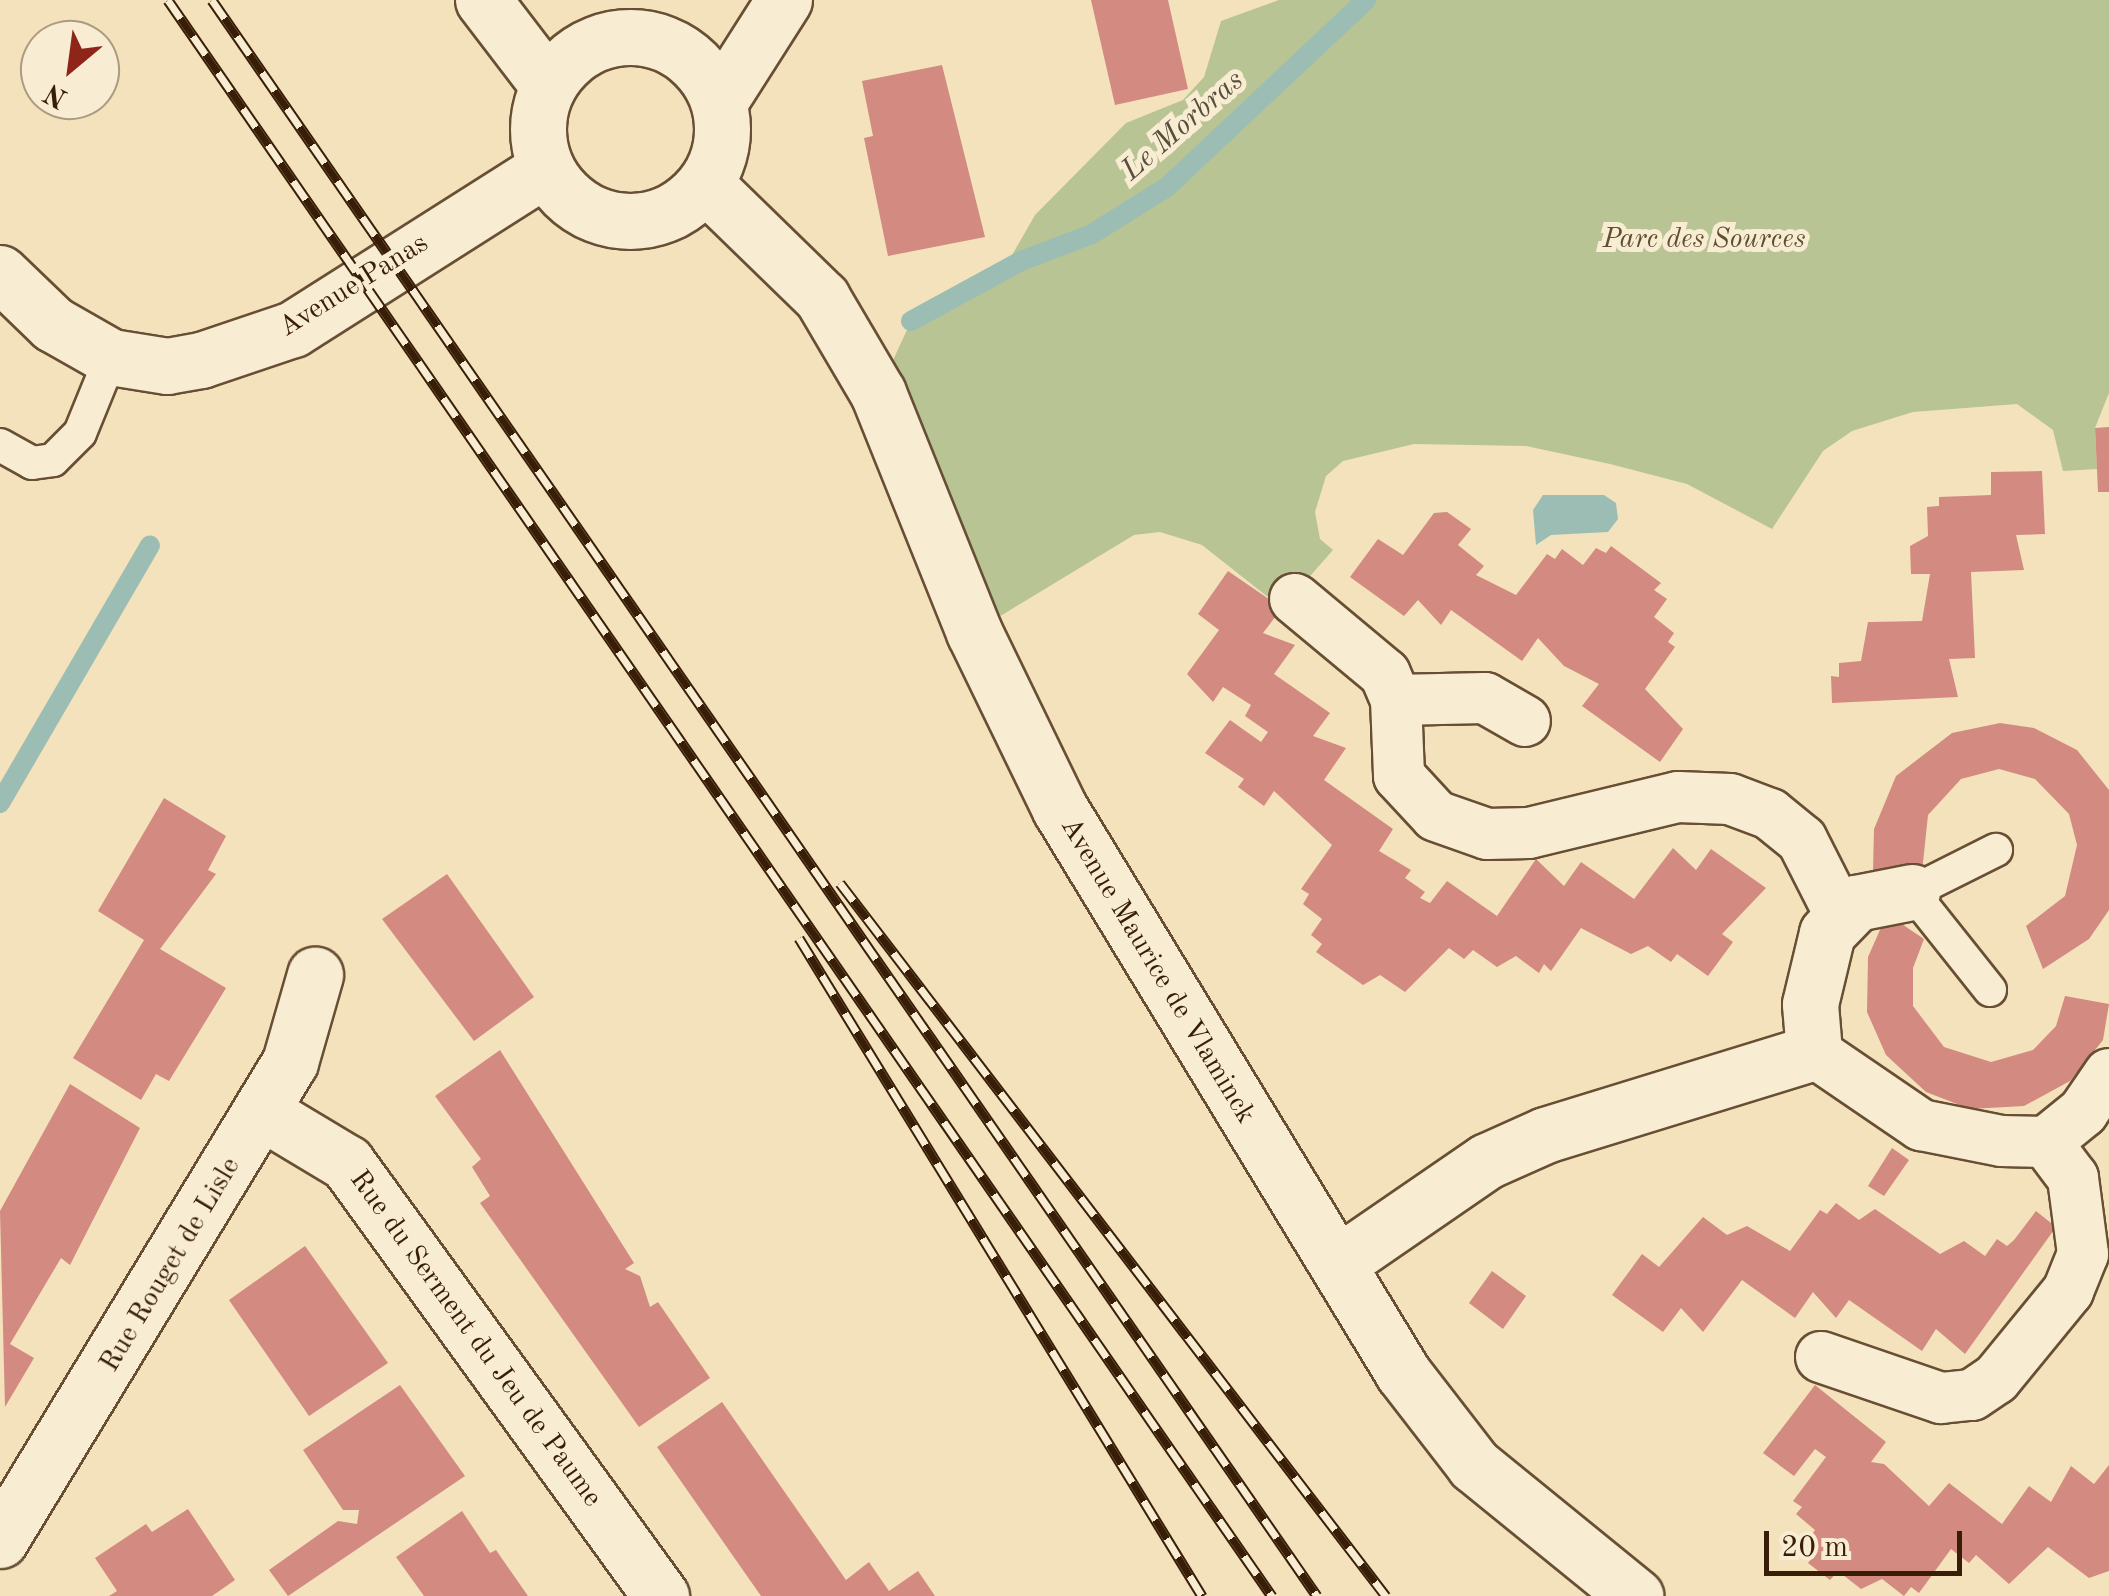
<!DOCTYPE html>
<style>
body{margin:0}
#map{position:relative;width:2109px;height:1596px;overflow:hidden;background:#f4e2bc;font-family:"Old Standard TT",serif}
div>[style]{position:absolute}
.green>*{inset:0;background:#b8c493}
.water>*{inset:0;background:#9cbdb4}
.stream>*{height:20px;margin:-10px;padding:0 10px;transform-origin:10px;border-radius:10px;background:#9cbdb4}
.building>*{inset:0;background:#d38a80}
.roads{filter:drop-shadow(2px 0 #684f34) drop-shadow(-2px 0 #684f34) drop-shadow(0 2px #684f34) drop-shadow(0 -2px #684f34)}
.service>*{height:32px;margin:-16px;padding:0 16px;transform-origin:16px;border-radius:16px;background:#f8ecd3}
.pedestrian>*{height:50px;margin:-25px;padding:0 25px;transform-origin:25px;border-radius:25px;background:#f8ecd3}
.minor>*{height:55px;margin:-27.5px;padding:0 27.5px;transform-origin:27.5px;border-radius:27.5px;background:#f8ecd3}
.tertiary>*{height:55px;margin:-27.5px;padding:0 27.5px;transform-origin:27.5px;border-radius:27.5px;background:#f8ecd3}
.tertiary>.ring{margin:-27.5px;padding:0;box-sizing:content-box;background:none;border:55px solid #f8ecd3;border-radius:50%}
.rail>*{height:11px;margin-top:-5.5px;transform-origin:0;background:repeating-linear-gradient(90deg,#f8ecd3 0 22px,#391e07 0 44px);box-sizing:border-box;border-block:2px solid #391e07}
span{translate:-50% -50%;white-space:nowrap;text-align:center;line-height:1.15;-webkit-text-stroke:10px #f8ecd3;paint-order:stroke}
.park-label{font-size:28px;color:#5f5031;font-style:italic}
.street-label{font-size:28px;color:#391e07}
.water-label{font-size:30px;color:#574e3b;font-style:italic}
.north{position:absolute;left:20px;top:20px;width:100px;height:100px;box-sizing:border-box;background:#f8ecd3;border:2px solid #ac9a81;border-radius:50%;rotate:209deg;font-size:28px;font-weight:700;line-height:40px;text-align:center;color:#391e07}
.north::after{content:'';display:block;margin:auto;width:35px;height:45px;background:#8f2418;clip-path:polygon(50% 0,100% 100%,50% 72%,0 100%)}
.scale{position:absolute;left:1764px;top:1531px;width:198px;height:45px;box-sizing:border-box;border:5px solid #391e07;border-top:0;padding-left:12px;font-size:30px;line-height:35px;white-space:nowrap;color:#391e07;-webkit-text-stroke:8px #f8ecd3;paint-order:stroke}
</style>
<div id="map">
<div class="green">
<div style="clip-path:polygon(1279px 0,2109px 0,2109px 393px,2095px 428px,2097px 469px,2063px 471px,2053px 430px,2017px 404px,1913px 412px,1852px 431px,1823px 451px,1772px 529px,1687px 484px,1610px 464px,1526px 446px,1414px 444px,1343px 461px,1326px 476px,1315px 512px,1320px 539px,1333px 550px,1282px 608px,1202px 545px,1160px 532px,1134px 535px,974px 632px,878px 393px,911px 321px,1003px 271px,1035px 215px,1126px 123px,1183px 100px,1204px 77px,1221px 21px)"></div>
</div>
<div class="water">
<div style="clip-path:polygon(1543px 495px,1604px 495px,1616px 503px,1618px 519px,1608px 532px,1551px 535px,1536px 545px,1533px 510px)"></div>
</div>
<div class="stream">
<div style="left:911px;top:321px;width:125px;rotate:-28.6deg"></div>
<div style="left:1021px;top:261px;width:76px;rotate:-20.8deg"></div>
<div style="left:1092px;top:234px;width:89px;rotate:-32.1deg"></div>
<div style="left:1167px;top:187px;width:273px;rotate:-43.2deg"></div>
<div style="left:0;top:803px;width:298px;rotate:-59.8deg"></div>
</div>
<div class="building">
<div style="clip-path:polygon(1091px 0,1168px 0,1188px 89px,1115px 105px)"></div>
<div style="clip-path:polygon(942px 65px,985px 237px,888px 256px,864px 138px,873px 136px,862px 81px)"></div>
<div style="clip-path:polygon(2109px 427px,2109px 492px,2098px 492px,2095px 428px)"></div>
<div style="clip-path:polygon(2042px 471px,2045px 534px,2016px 535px,2024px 570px,1971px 572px,1975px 658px,1949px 659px,1958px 697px,1832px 703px,1831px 676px,1839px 677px,1839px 663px,1861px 661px,1868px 622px,1922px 621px,1930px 574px,1911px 574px,1910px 546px,1928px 536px,1927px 507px,1939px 506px,1939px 497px,1991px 495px,1991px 472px)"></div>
<div style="clip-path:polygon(1447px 512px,1471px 529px,1458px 545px,1484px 566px,1476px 575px,1516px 595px,1547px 554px,1555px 559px,1562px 549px,1583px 565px,1596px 548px,1606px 553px,1611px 546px,1661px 583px,1654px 590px,1667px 599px,1654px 617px,1674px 633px,1668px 642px,1675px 647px,1645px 689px,1683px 729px,1660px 762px,1582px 706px,1599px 684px,1564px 666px,1538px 638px,1522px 661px,1451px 610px,1441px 625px,1418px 600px,1404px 616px,1350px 577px,1378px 539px,1403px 555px,1434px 513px)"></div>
<div style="clip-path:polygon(1228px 571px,1282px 608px,1263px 633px,1295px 645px,1274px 674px,1330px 713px,1313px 736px,1346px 748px,1324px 780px,1393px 829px,1379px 851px,1411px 870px,1405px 878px,1425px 892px,1420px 898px,1430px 903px,1447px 881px,1497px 916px,1536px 859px,1564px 886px,1581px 862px,1634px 899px,1673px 848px,1696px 870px,1711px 849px,1766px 888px,1722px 934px,1733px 942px,1708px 976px,1677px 954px,1671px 962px,1648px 946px,1631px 954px,1581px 928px,1551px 971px,1544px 964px,1539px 973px,1516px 956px,1497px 967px,1473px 950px,1464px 959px,1449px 948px,1405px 992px,1380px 975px,1363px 985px,1316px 952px,1322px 944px,1311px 935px,1322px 919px,1303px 904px,1309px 894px,1301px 889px,1332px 845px,1274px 791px,1264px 806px,1238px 787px,1244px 779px,1205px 753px,1230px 720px,1261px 742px,1268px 732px,1245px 716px,1251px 705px,1223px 687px,1213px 702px,1187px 674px,1219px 630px,1198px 614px)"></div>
<div style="clip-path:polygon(2000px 723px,2034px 728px,2077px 750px,2109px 790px,2109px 910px,2089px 939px,2043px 969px,2026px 926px,2065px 896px,2077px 845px,2069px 814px,2035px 779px,1999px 769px,1961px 779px,1928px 815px,1922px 872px,1873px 872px,1874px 829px,1896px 776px,1952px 733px)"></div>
<div style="clip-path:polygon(164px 798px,226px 836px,208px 870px,216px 874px,160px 949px,226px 988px,169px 1081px,156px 1074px,141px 1100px,73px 1058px,144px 940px,98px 911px)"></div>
<div style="clip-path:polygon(447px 874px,534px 997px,474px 1041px,382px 919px)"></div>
<div style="clip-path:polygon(1887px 914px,1924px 939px,1913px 968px,1913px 1006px,1944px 1047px,1991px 1062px,2033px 1050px,2056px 1026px,2065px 996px,2109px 1004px,2103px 1040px,2070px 1081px,2024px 1106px,1970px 1109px,1926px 1092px,1886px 1055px,1867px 1012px,1868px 957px)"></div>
<div style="clip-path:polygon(500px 1050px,634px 1263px,625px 1269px,640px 1276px,650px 1307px,658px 1302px,710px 1378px,639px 1427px,480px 1203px,490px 1196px,472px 1167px,481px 1159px,435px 1096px)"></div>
<div style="clip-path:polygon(70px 1084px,140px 1128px,70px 1265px,61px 1258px,10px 1344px,34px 1358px,5px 1407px,0 1211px)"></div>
<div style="clip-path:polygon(1892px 1148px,1909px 1160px,1884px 1196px,1868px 1186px)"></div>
<div style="clip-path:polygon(1836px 1203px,1859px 1220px,1875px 1209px,1940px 1254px,1964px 1241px,1985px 1256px,1997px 1239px,2007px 1246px,2014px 1240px,2036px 1211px,2056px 1227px,1965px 1354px,1936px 1329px,1922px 1351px,1849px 1300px,1836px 1318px,1813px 1292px,1795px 1318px,1742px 1280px,1703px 1332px,1681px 1308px,1663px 1332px,1612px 1295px,1642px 1254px,1659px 1267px,1703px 1217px,1727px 1235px,1747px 1226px,1790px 1251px,1820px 1210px,1827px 1214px)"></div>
<div style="clip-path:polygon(305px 1246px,388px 1363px,309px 1416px,229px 1300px)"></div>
<div style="clip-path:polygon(1492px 1271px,1526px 1296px,1503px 1329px,1469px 1303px)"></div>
<div style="clip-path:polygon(400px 1385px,465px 1476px,288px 1596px,269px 1570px,338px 1521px,357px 1524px,359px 1510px,343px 1510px,303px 1450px)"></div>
<div style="clip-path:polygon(1815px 1385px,1886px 1442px,1871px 1462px,1884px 1464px,1929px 1506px,1949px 1483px,2002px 1524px,2029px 1486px,2051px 1502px,2071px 1466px,2094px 1484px,2109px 1465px,2109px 1571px,2089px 1578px,2048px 1547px,2009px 1584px,1976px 1555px,1969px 1563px,1951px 1549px,1919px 1593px,1911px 1587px,1904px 1596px,1882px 1579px,1861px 1589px,1838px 1571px,1830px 1580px,1808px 1563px,1814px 1555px,1803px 1547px,1815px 1530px,1796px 1514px,1802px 1507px,1793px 1501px,1826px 1457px,1815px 1449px,1794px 1476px,1763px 1453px)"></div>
<div style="clip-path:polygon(722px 1402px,846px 1580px,869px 1562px,889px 1591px,918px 1571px,935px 1596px,761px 1596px,657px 1447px)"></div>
<div style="clip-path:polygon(188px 1509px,235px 1580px,212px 1596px,109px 1596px,117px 1591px,95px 1558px,146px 1524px,152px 1532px)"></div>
<div style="clip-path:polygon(462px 1511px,490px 1553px,496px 1550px,528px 1596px,424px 1596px,396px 1557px)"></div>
</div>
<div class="roads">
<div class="service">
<div style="left:0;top:445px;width:37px;rotate:29deg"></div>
<div style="left:32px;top:463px;width:21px;rotate:-8deg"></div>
<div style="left:53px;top:460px;width:38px;rotate:-45deg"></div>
<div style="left:80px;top:433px;width:82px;rotate:-67.8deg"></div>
<div style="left:1990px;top:990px;width:125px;rotate:-128.5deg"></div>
<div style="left:1912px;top:892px;width:94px;rotate:-26.6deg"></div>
</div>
<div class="pedestrian">
<div style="left:1295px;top:599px;width:117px;rotate:39.8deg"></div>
<div style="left:1385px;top:674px;width:28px;rotate:67deg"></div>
<div style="left:1396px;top:700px;width:76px;rotate:87.7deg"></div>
<div style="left:1399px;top:776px;width:54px;rotate:47.2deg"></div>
<div style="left:1436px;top:816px;width:54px;rotate:19.4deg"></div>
<div style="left:1487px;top:834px;width:42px;rotate:-1.4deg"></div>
<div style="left:1529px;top:833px;width:153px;rotate:-13.6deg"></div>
<div style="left:1678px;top:797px;width:52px;rotate:2.2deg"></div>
<div style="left:1730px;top:799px;width:43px;rotate:20.6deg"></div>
<div style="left:1770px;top:814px;width:41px;rotate:39.1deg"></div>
<div style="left:1802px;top:840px;width:84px;rotate:63.1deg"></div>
<div style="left:1396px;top:700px;width:89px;rotate:-1.3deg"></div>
<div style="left:1485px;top:698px;width:46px;rotate:29.9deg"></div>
<div style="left:1814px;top:1052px;width:130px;rotate:34.3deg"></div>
<div style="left:1921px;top:1125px;width:82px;rotate:11.3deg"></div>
<div style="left:2001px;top:1141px;width:45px;rotate:1.3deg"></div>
<div style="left:2046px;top:1142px;width:48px;rotate:-39deg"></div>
<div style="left:2083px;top:1112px;width:46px;rotate:-55.6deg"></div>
<div style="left:1821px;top:1357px;width:127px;rotate:18.9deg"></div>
<div style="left:1941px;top:1398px;width:31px;rotate:-6deg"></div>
<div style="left:1972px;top:1395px;width:29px;rotate:-34deg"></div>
<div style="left:1996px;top:1379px;width:114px;rotate:-50.7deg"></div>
<div style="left:2068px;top:1291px;width:40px;rotate:-68deg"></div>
<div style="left:2083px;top:1254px;width:77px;rotate:-97.5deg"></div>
<div style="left:2073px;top:1178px;width:45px;rotate:-126.9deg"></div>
</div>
<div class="minor">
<div style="left:483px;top:0;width:107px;rotate:52.6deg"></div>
<div style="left:262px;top:1112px;width:99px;rotate:31deg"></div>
<div style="left:347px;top:1163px;width:535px;rotate:54.05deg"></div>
<div style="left:1337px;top:1264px;width:182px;rotate:-34.5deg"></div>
<div style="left:1487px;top:1161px;width:64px;rotate:-24.1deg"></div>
<div style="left:1545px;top:1135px;width:282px;rotate:-17.1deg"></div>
<div style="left:1814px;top:1052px;width:48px;rotate:-94.8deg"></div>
<div style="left:1810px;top:1004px;width:73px;rotate:-76.5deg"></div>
<div style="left:1827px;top:933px;width:42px;rotate:-46deg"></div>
<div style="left:1856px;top:903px;width:57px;rotate:-11.1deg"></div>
<div style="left:0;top:1540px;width:559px;rotate:-58.76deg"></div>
<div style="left:290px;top:1062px;width:91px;rotate:-74deg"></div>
</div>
<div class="tertiary">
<div class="ring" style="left:538px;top:37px;width:129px;height:129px"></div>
<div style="left:719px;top:102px;width:121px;rotate:-57.5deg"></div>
<div style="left:706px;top:185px;width:162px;rotate:44.2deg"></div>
<div style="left:822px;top:298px;width:110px;rotate:59.5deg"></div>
<div style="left:878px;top:393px;width:258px;rotate:68.1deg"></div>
<div style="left:974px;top:632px;width:197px;rotate:64.1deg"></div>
<div style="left:1060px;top:809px;width:660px;rotate:58.69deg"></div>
<div style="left:1403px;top:1373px;width:116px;rotate:52.3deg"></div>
<div style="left:1474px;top:1465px;width:208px;rotate:39.1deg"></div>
<div style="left:0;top:273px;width:74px;rotate:43.9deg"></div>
<div style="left:53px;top:324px;width:67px;rotate:29.6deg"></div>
<div style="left:111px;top:357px;width:57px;rotate:9.1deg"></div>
<div style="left:167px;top:366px;width:35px;rotate:-10deg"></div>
<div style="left:201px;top:360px;width:97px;rotate:-18.6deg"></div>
<div style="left:293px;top:329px;width:297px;rotate:-32.4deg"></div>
</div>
</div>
<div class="rail">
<div style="left:168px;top:0;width:1941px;rotate:55.33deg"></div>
<div style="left:212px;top:0;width:1941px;rotate:55.3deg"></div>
<div style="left:840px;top:883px;width:898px;rotate:52.56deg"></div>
<div style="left:799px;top:938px;width:772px;rotate:58.51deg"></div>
</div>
<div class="park-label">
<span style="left:1704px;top:240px">Parc des Sources</span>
</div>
<div class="street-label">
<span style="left:354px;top:286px;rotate:-32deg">Avenue Panas</span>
<span style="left:1157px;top:971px;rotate:59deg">Avenue Maurice de Vlaminck</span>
<span style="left:171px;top:1265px;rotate:-59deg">Rue Rouget de Lisle</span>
<span style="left:475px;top:1339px;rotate:54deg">Rue du Serment du Jeu de Paume</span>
</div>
<div class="water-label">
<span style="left:1183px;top:126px;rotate:-41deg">Le Morbras</span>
</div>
<div class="north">N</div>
<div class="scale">20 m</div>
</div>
